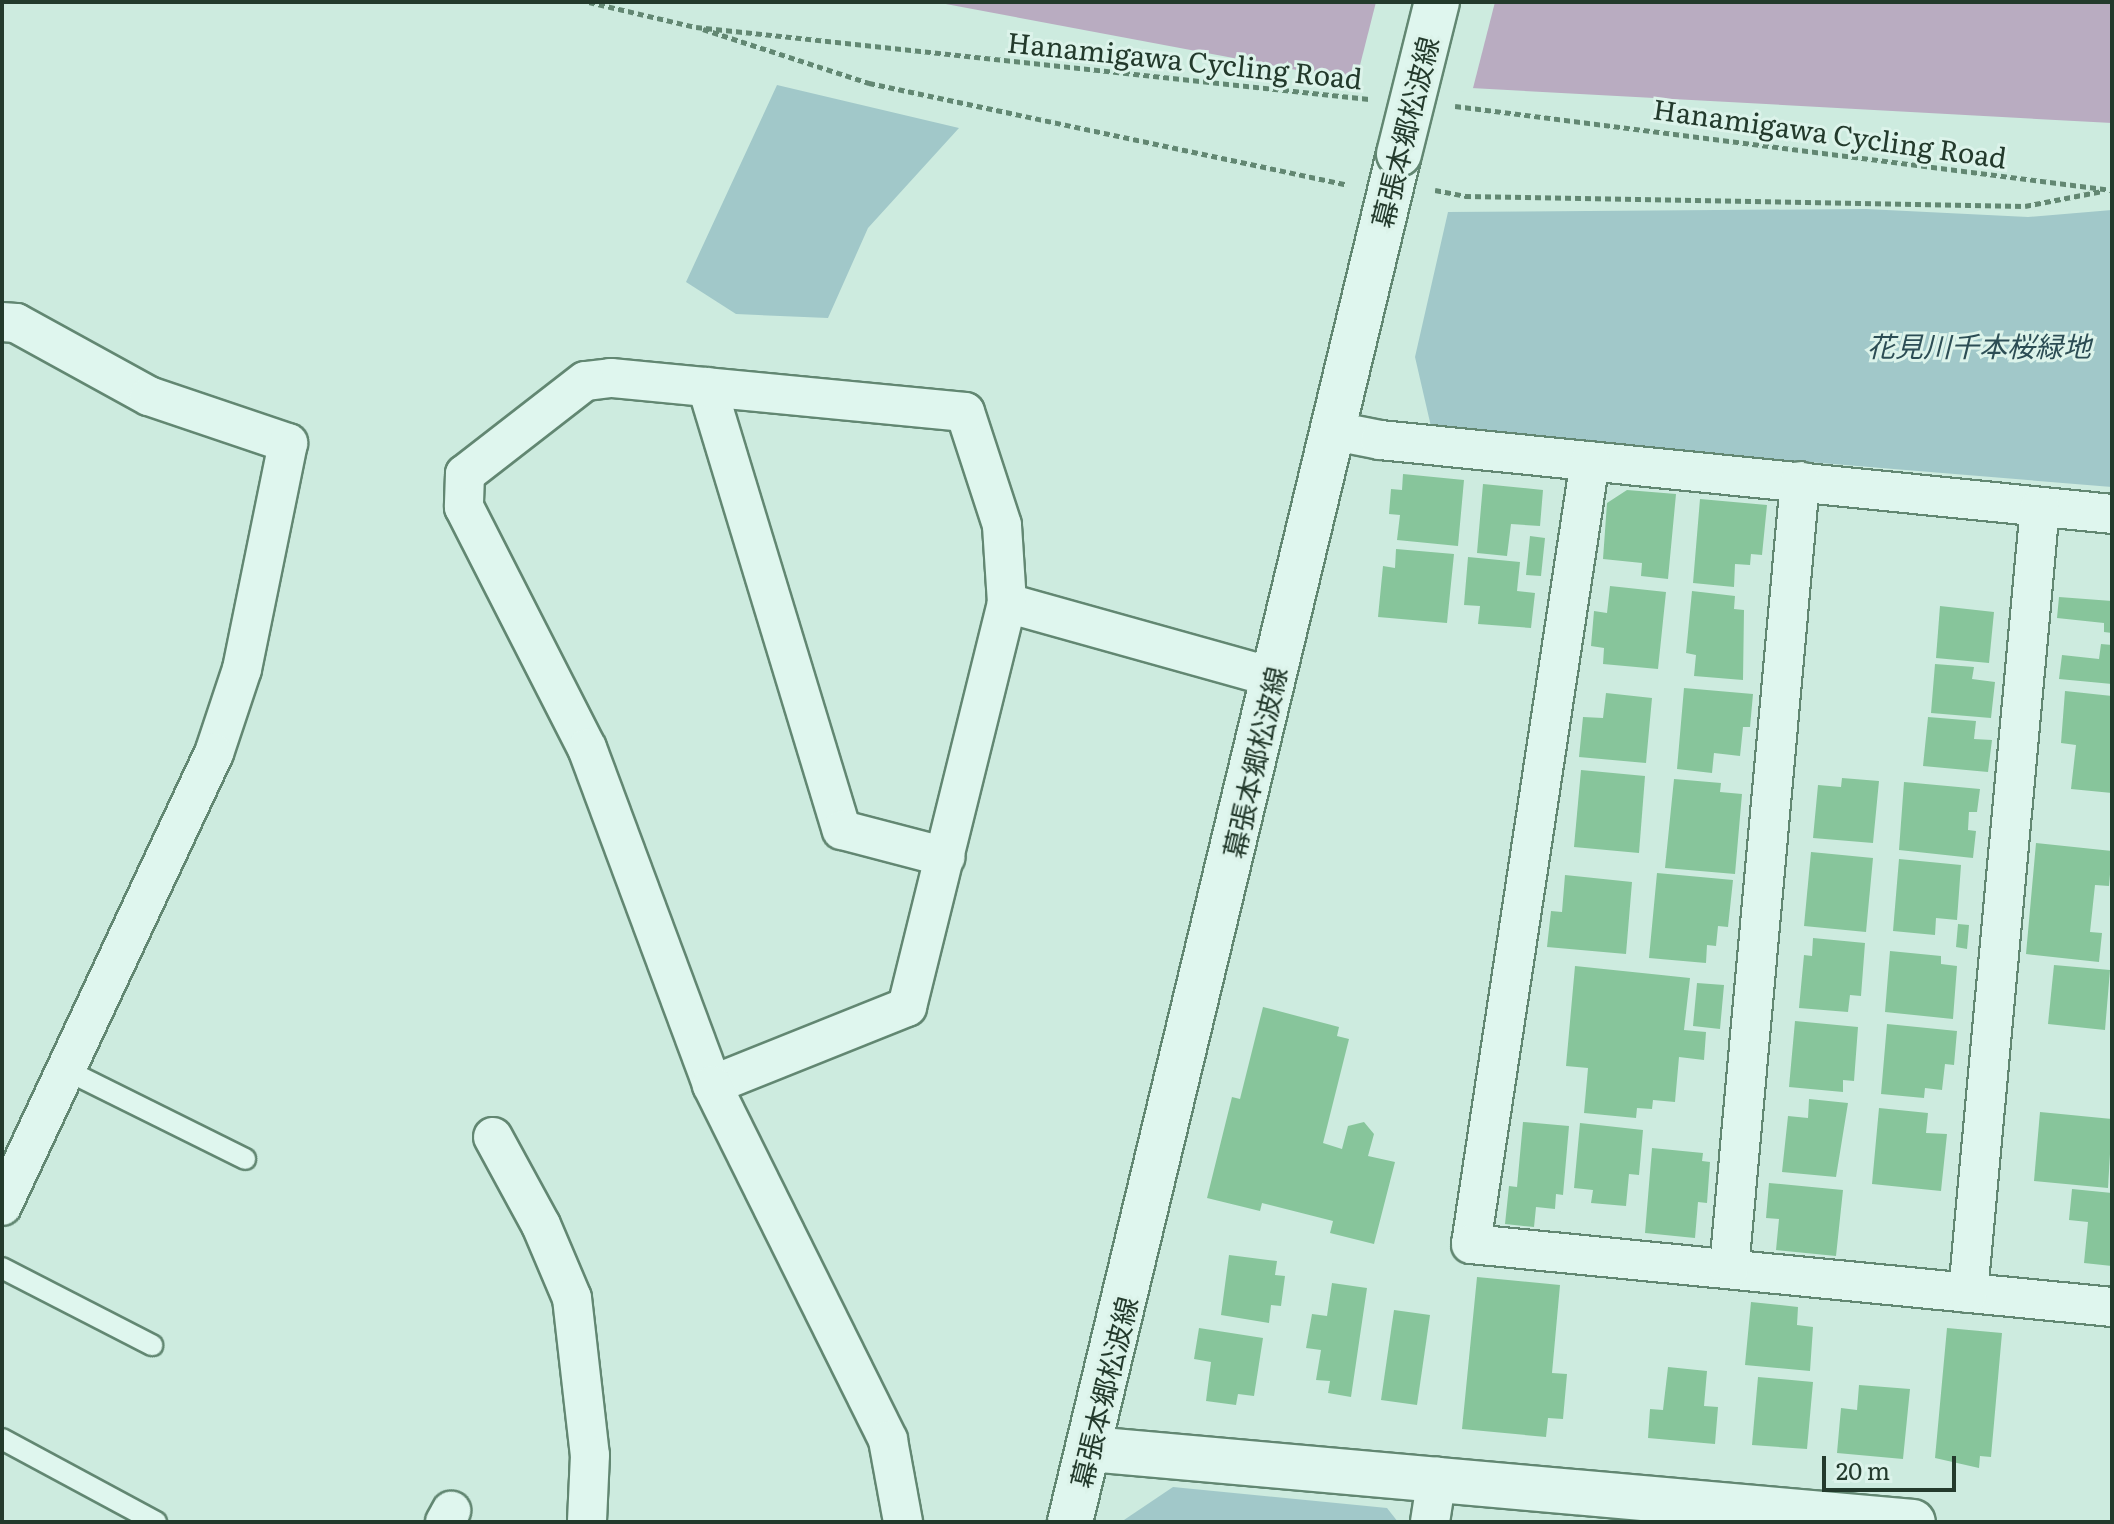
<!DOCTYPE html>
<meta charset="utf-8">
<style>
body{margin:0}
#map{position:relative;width:2114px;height:1524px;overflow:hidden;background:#cdebdf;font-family:Literata,"Noto Sans JP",serif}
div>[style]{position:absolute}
.green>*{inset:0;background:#a1c8c9}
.water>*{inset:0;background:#b9acc1}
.pier>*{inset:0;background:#cdebdf}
.building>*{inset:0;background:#87c59b}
.path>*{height:5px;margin-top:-2.5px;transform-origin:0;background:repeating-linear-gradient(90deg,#628772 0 6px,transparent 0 10px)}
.roads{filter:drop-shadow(2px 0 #628772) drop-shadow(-2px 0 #628772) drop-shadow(0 2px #628772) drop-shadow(0 -2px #628772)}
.service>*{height:20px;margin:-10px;padding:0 10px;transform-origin:10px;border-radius:10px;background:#dff6ee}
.minor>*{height:38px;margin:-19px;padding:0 19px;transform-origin:19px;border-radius:19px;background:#dff6ee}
.tertiary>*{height:44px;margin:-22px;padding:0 22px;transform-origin:22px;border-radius:22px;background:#dff6ee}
.bridges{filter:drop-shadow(2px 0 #628772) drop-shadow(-2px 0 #628772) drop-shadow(0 2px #628772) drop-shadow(0 -2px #628772)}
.tertiary-bridge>*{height:44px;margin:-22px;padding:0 22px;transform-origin:22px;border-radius:22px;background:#dff6ee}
span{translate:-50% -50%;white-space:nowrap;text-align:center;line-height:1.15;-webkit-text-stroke:6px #dcf3ea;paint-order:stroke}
.street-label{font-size:28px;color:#233a2c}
.park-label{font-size:28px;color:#2c4d54;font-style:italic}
.frame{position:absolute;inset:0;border:4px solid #233a2c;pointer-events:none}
.scale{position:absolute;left:1822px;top:1456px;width:134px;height:36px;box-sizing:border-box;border:4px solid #233a2c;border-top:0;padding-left:10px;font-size:24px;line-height:28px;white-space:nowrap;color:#233a2c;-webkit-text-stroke:6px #dcf3ea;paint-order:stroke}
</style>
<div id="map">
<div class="green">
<div style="clip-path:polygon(777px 85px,959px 128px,868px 228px,828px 318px,736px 314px,686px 282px)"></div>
<div style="clip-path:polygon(1866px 209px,2028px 217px,2112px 210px,2112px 487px,1432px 431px,1415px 357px,1448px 212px)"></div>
<div style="clip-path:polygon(1173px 1487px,1387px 1508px,1398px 1522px,1121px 1522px)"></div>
</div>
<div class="water">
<div style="clip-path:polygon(935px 2px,2112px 2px,2112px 123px,1361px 82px)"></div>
</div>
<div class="pier">
<div style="clip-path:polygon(1376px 2px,1495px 2px,1472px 92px,1355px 85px)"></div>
</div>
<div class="building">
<div style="clip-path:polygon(1403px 474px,1464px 480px,1458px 546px,1397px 540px,1400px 515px,1389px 514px,1391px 489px,1402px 490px)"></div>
<div style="clip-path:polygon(1483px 484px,1543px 490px,1540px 526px,1511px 524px,1507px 556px,1477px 553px)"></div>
<div style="clip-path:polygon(1627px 490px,1676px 494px,1668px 579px,1641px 576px,1642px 563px,1603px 559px,1607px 503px)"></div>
<div style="clip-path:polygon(1700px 499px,1767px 505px,1762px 555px,1751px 554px,1750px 565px,1735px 564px,1734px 587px,1693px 583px)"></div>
<div style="clip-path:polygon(1530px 536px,1545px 538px,1541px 576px,1526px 575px)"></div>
<div style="clip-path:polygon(1396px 549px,1454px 554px,1447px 623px,1378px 617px,1383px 566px,1395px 568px)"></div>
<div style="clip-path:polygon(1468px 557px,1520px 562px,1517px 591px,1535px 593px,1531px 628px,1478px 624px,1480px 606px,1464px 605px)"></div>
<div style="clip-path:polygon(1610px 586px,1666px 592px,1658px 669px,1603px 664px,1604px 648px,1591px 646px,1594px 611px,1607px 613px)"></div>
<div style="clip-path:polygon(1692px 591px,1735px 596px,1734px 609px,1744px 610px,1743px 680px,1694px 676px,1696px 655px,1686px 653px)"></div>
<div style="clip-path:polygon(2059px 597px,2112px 601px,2112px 633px,2104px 632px,2104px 623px,2057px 618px)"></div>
<div style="clip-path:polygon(1940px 606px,1994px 612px,1989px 663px,1936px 658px)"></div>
<div style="clip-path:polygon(2101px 644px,2112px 645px,2112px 684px,2059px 679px,2062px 655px,2099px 659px)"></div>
<div style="clip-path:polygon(1935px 664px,1974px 667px,1972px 679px,1995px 682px,1991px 718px,1931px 713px)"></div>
<div style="clip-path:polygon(1684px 688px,1753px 694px,1750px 727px,1743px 727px,1740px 756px,1714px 753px,1712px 773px,1677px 769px)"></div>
<div style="clip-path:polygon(2065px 691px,2112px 696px,2112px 793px,2071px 789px,2076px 745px,2061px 743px)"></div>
<div style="clip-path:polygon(1606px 693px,1652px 698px,1646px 763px,1579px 757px,1583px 717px,1603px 718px)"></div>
<div style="clip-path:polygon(1928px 717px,1976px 721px,1974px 739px,1992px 740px,1988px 772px,1923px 766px)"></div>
<div style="clip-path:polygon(1581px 770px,1645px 776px,1639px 853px,1574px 847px)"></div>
<div style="clip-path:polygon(1842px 778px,1879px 781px,1873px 843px,1813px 838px,1818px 785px,1841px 787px)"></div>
<div style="clip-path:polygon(1674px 779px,1721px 783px,1720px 792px,1742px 794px,1735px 874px,1665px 868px)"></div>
<div style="clip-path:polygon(1904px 782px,1980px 789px,1977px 812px,1969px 812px,1968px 830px,1976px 831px,1973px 858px,1899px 850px)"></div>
<div style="clip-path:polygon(2036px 843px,2112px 851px,2109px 886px,2095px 885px,2090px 932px,2102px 933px,2099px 962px,2026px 954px)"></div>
<div style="clip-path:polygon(1811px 852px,1873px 858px,1866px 932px,1804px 926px)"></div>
<div style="clip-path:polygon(1899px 859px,1961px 865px,1957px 920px,1936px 918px,1935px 935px,1893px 931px)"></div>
<div style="clip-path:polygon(1657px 873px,1733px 880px,1728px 927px,1718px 926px,1716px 946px,1707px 945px,1706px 963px,1649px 958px)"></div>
<div style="clip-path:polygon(1565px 875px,1632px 882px,1626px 954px,1547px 947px,1551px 911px,1562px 912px)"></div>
<div style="clip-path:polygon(1958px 924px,1969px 925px,1967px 949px,1956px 947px)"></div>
<div style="clip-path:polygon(1813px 938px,1865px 943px,1861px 996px,1850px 995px,1848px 1012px,1799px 1008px,1804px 955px,1812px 956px)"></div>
<div style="clip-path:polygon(1890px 951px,1941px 956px,1941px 964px,1957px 966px,1953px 1019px,1885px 1012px)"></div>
<div style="clip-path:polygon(2054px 965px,2110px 970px,2105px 1030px,2048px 1024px)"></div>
<div style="clip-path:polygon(1575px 966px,1690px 978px,1684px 1030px,1706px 1032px,1704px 1060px,1679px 1057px,1675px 1102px,1653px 1100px,1652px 1109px,1637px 1108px,1636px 1118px,1584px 1113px,1588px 1068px,1566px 1066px)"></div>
<div style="clip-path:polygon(1697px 983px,1724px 985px,1720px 1029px,1693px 1026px)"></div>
<div style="clip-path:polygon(1263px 1007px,1339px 1027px,1337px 1036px,1349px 1039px,1323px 1143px,1342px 1149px,1348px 1126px,1364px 1122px,1374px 1134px,1368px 1156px,1395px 1162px,1374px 1244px,1330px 1233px,1333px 1221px,1262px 1203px,1260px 1211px,1207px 1198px,1232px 1097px,1240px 1099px)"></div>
<div style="clip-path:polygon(1795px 1021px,1858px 1027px,1854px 1081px,1843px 1080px,1843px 1092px,1789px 1087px)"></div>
<div style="clip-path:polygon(1887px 1024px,1957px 1031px,1954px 1065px,1945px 1064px,1942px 1090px,1925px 1088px,1924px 1098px,1881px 1094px)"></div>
<div style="clip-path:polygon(1809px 1099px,1848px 1103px,1836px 1177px,1782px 1172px,1788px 1116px,1808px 1118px)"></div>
<div style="clip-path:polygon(1879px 1108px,1928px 1113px,1926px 1133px,1947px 1134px,1941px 1191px,1872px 1184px)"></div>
<div style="clip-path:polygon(2040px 1112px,2112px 1119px,2108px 1188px,2034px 1181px)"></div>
<div style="clip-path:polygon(1523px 1122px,1569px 1126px,1563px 1195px,1556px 1194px,1555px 1209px,1536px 1207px,1534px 1227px,1505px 1224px,1509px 1186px,1517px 1187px)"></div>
<div style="clip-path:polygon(1580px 1123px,1643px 1130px,1639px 1175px,1629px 1174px,1626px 1206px,1591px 1203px,1593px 1190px,1574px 1188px)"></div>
<div style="clip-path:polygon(1652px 1148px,1703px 1153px,1702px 1161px,1710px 1162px,1707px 1203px,1698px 1202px,1695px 1238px,1645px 1233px)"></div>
<div style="clip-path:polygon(1769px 1183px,1843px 1190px,1836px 1256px,1776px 1250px,1779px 1219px,1766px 1218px)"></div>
<div style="clip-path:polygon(2072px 1189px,2112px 1193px,2112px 1266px,2084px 1263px,2088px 1222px,2069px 1220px)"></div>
<div style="clip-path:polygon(1229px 1255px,1277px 1261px,1275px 1275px,1285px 1276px,1281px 1306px,1271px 1305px,1269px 1323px,1221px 1315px)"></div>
<div style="clip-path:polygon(1477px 1277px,1560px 1285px,1552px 1373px,1567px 1374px,1563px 1419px,1548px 1418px,1546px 1437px,1462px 1429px)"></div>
<div style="clip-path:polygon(1332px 1283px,1367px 1288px,1351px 1397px,1328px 1393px,1330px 1381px,1316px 1380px,1321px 1350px,1306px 1348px,1312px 1314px,1327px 1316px)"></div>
<div style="clip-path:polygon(1751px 1302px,1798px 1307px,1797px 1325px,1813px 1327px,1810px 1371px,1745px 1365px)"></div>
<div style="clip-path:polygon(1394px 1310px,1430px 1315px,1417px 1405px,1381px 1400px)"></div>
<div style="clip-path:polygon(1199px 1328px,1263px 1338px,1254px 1396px,1238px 1394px,1236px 1405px,1206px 1401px,1211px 1362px,1194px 1359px)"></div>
<div style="clip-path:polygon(1947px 1328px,2002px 1333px,1991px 1457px,1980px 1456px,1979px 1468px,1935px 1458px)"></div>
<div style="clip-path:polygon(1668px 1367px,1707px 1371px,1704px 1406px,1718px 1407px,1715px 1444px,1648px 1438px,1650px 1409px,1663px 1410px)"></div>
<div style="clip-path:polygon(1758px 1377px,1813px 1382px,1807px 1449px,1752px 1445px)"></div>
<div style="clip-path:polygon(1859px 1385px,1910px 1389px,1903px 1459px,1837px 1453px,1841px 1408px,1857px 1410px)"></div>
</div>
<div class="path">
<div style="left:589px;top:2px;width:110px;rotate:13.2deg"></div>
<div style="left:696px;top:27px;width:677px;rotate:6.11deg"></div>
<div style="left:703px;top:29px;width:175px;rotate:18deg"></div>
<div style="left:869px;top:83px;width:488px;rotate:12deg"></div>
<div style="left:1455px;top:106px;width:662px;rotate:7.29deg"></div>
<div style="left:1435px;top:190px;width:31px;rotate:11deg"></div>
<div style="left:1465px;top:196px;width:560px;rotate:1.02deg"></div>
<div style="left:2025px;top:206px;width:79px;rotate:-10.9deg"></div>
</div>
<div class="roads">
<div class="service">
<div style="left:66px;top:1070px;width:200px;rotate:26.4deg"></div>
<div style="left:2px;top:1268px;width:169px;rotate:27.2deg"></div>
<div style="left:2px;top:1439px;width:175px;rotate:28.3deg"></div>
</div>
<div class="minor">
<div style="left:2px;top:322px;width:14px;rotate:4deg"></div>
<div style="left:16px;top:323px;width:152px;rotate:28.8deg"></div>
<div style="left:149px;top:396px;width:147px;rotate:18.7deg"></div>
<div style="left:288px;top:443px;width:231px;rotate:101.5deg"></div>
<div style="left:242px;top:669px;width:89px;rotate:108.4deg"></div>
<div style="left:214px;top:753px;width:500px;rotate:115.08deg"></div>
<div style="left:707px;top:387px;width:463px;rotate:73.1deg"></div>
<div style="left:842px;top:830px;width:107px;rotate:14.6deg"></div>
<div style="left:1330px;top:430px;width:51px;rotate:11.3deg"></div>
<div style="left:1380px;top:440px;width:736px;rotate:5.77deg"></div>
<div style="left:1590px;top:461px;width:792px;rotate:98.64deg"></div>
<div style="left:1471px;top:1244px;width:644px;rotate:5.61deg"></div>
<div style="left:1007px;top:603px;width:278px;rotate:15.6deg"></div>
<div style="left:712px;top:1085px;width:210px;rotate:-21.8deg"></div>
<div style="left:907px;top:1007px;width:416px;rotate:-76.1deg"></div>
<div style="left:1007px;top:603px;width:78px;rotate:-93.7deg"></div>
<div style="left:1002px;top:525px;width:119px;rotate:-108.1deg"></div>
<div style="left:965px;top:412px;width:356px;rotate:-174.5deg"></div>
<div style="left:611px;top:378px;width:26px;rotate:173deg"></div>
<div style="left:585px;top:381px;width:152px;rotate:142.2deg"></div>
<div style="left:465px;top:474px;width:33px;rotate:92deg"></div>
<div style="left:464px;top:507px;width:271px;rotate:63deg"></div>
<div style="left:587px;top:748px;width:359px;rotate:69.6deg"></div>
<div style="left:712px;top:1085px;width:396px;rotate:63.6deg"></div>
<div style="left:888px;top:1440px;width:83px;rotate:79.6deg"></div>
<div style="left:493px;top:1137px;width:100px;rotate:61.4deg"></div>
<div style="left:541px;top:1225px;width:79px;rotate:67deg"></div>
<div style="left:572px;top:1298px;width:158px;rotate:83.5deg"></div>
<div style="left:590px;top:1455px;width:67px;rotate:92.6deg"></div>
<div style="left:1729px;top:1269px;width:791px;rotate:-84.85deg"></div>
<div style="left:1968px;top:1293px;width:789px;rotate:-84.77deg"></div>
<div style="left:445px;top:1522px;width:13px;rotate:-61deg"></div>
<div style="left:1430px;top:1522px;width:46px;rotate:-81.2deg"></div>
</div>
<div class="tertiary">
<div style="left:1090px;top:1449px;width:826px;rotate:5.07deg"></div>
<div style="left:1070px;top:1522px;width:1407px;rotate:-76.48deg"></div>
</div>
</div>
<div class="bridges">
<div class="tertiary-bridge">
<div style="left:1399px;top:154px;width:157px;rotate:-76deg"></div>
</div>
</div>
<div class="street-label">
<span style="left:1185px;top:59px;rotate:6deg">Hanamigawa Cycling Road</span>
<span style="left:1404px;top:132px;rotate:-76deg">幕張本郷松波線</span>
<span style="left:1830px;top:132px;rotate:8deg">Hanamigawa Cycling Road</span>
<span style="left:1254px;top:762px;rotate:-77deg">幕張本郷松波線</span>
<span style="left:1103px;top:1392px;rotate:-76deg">幕張本郷松波線</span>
</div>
<div class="park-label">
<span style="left:1979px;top:345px">花見川千本桜緑地</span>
</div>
<div class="frame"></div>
<div class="scale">20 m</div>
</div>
